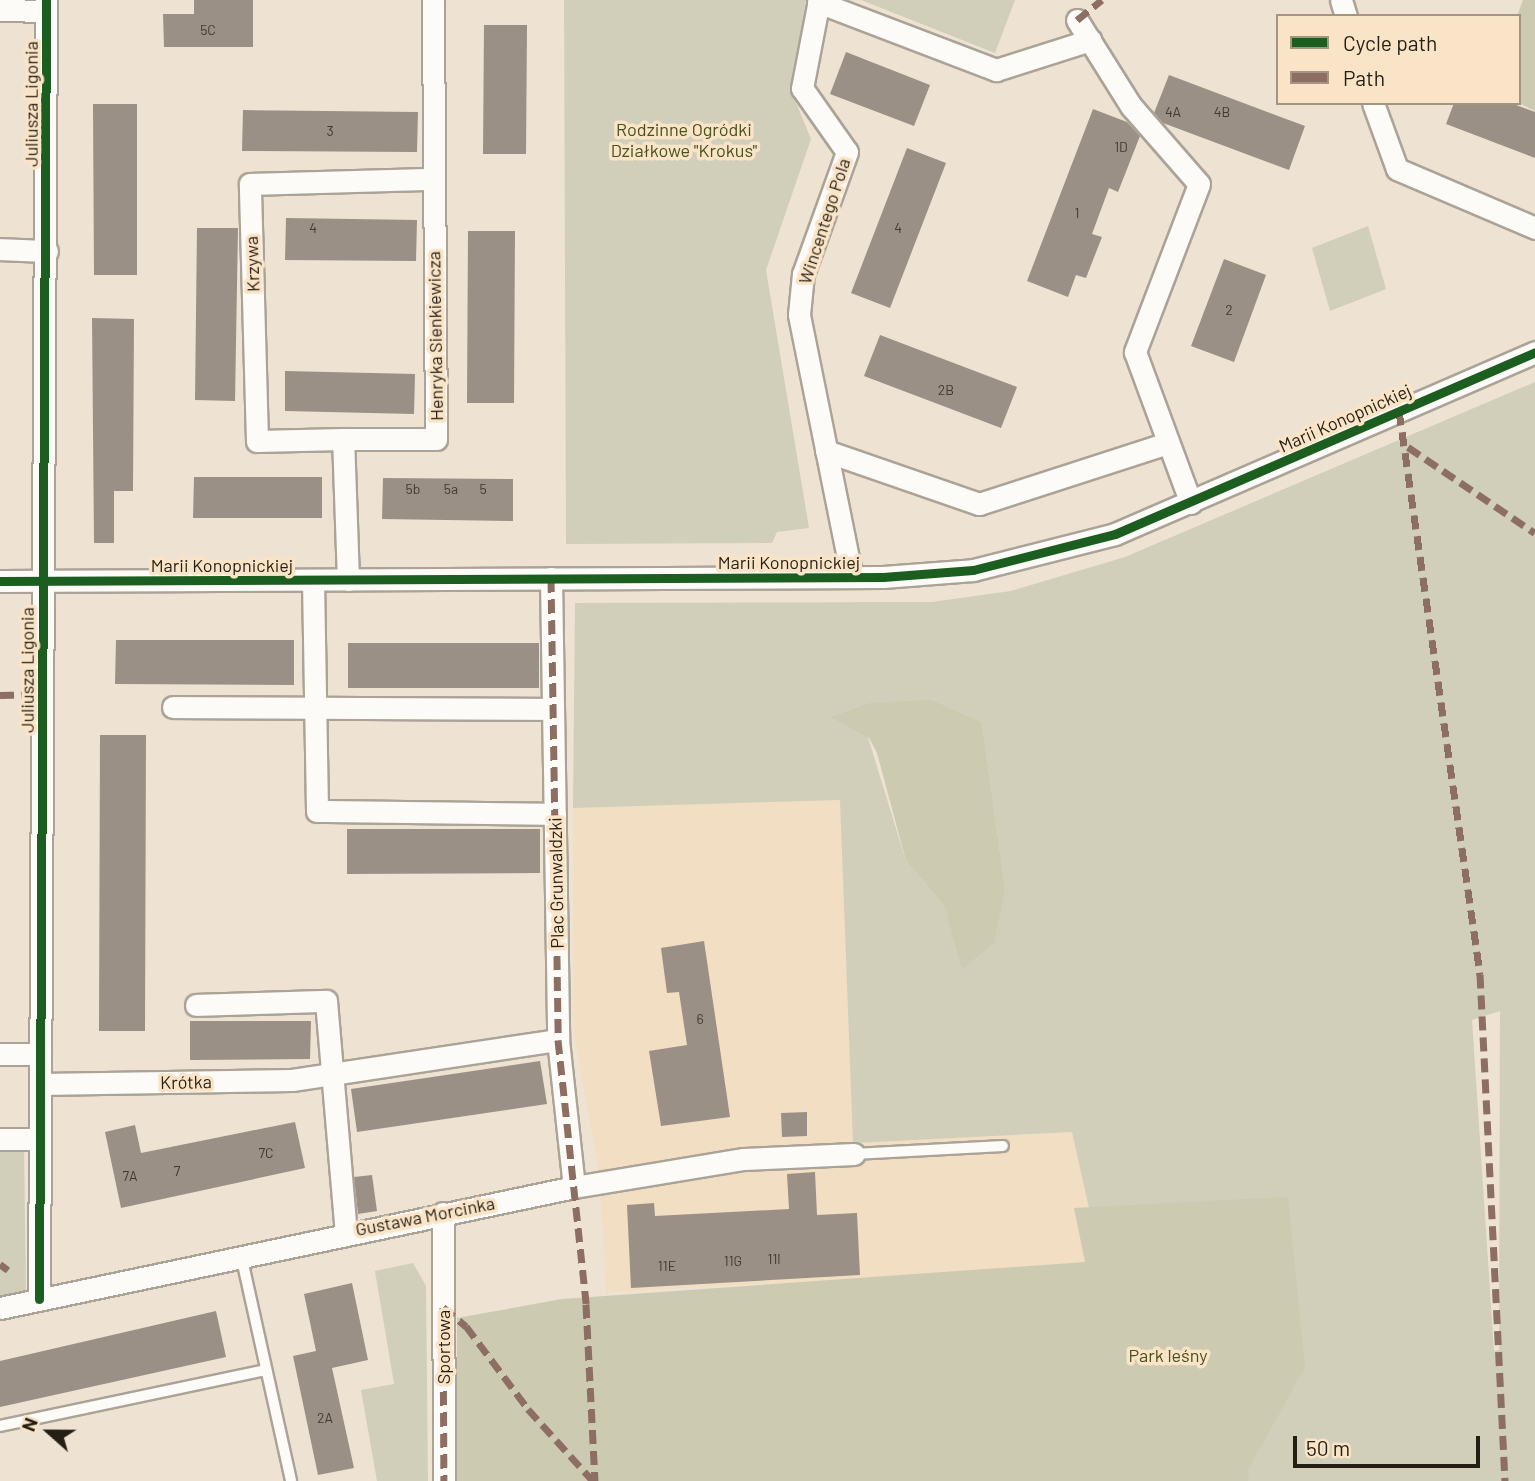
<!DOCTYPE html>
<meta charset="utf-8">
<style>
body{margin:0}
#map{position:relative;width:1535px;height:1481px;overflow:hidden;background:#eee2d2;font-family:Barlow,sans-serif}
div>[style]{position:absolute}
.built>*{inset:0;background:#f1dec3}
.green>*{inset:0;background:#d1ceb9}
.forest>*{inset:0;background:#cccab1}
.building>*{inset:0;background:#9a9086}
.roads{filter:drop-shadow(2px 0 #aba397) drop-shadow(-2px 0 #aba397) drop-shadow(0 2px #aba397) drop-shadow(0 -2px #aba397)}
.lane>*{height:10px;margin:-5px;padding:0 5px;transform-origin:5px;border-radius:5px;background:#fcfbf8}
.street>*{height:21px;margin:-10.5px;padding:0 10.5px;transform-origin:10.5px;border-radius:10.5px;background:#fcfbf8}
.quiet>*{height:7px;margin-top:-3.5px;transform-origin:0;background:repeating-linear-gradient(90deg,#8d6e63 0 14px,transparent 0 21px)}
.cycleway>*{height:9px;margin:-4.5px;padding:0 4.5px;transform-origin:4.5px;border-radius:4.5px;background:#1b5e20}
span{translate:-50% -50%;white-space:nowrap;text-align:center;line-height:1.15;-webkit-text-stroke:7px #f9e4c7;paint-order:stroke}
.number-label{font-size:14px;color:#423a30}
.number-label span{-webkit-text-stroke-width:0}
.street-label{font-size:18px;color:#251e13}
.park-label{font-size:18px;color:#49511d}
.legend{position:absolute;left:1276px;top:14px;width:245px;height:91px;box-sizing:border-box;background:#f9e4c7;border:2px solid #a4957f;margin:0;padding:9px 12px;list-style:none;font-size:21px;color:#251e13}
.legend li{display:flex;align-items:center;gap:14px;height:35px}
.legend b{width:35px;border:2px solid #a4957f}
.north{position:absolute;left:14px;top:1397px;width:70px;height:70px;-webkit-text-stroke:5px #f9e4c7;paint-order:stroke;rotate:291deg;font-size:19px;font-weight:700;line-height:28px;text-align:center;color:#251e13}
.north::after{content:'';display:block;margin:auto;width:24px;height:32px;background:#251e13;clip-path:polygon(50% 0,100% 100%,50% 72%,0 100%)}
.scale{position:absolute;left:1293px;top:1436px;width:187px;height:32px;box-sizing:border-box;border:4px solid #251e13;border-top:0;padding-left:9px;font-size:21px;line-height:24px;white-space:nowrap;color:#251e13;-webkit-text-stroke:5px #f9e4c7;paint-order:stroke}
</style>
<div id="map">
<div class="built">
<div style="clip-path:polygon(840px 800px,853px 1142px,1073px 1132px,1101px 1266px,606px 1292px,599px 1172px,573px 1027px,573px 808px)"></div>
</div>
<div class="green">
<div style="clip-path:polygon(564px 0,806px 0,792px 93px,811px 139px,766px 270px,809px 528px,777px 532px,772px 543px,566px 544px)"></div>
<div style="clip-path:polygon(861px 0,1015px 0,995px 53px)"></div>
<div style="clip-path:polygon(1368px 226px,1386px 289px,1330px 311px,1312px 248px)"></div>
<div style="clip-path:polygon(evenodd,1535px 382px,1535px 1481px,1248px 1481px,1248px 1468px,1305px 1368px,1089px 1208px,1072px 1132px,853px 1143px,840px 800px,573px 808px,575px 603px,932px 602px,1011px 591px,1125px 557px,1535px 382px,982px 723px,1005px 888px,953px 932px,945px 907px,906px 861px,867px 734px,982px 723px,1535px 382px,1500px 1011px,1499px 1350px,1494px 1351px,1472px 1020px,1500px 1011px)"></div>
<div style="clip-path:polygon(0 1147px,24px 1147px,26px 1296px,0 1301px)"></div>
<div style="clip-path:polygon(413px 1263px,426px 1286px,428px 1481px,377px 1481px,361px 1390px,394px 1384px,375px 1271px)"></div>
</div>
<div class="forest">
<div style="clip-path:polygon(1523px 0,1535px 0,1535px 111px,1519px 103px,1517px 16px)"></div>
<div style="clip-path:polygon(931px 700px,982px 723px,1005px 888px,994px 943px,962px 969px,945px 907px,906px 861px,877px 753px,869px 738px,831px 717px,870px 703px)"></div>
<div style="clip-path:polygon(1288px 1197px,1305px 1368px,1249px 1468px,1248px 1481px,436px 1481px,435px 1472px,457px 1470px,457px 1318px,562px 1299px,1085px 1262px,1074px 1208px)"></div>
</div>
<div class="building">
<div style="clip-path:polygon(194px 0,253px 0,253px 47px,164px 47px,163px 14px,194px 14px)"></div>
<div style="clip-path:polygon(484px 25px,527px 25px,526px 154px,483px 154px)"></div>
<div style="clip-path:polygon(846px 52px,930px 85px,914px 126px,830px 94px)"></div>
<div style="clip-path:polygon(1169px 75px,1305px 126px,1289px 170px,1163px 123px,1154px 113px)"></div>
<div style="clip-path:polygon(1454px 103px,1511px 103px,1535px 112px,1535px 158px,1446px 124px)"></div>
<div style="clip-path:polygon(93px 104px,137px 104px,137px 275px,94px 275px)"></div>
<div style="clip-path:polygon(1093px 109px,1127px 122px,1140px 136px,1118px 192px,1109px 188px,1092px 234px,1102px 237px,1086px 278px,1076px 275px,1068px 297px,1027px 281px)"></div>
<div style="clip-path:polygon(243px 110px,418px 112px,417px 152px,242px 151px)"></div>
<div style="clip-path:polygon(907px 148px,946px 163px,890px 308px,851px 293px)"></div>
<div style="clip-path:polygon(286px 218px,417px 220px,416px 261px,285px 260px)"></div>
<div style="clip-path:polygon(197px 228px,238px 228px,235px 401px,195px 400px)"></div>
<div style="clip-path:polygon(468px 231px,515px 231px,514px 403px,467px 403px)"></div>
<div style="clip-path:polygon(1224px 259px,1266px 275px,1234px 362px,1191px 346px)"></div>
<div style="clip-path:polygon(92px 318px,134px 319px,133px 491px,114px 491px,114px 543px,94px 543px)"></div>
<div style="clip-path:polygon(880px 335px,1017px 387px,1001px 428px,864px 376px)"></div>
<div style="clip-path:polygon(285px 371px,415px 374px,414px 414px,285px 411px)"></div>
<div style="clip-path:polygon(194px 477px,322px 477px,322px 518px,193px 518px)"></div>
<div style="clip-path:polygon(383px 478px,513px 479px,513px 521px,382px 519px)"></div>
<div style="clip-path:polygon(116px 640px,294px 640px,294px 685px,115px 684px)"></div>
<div style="clip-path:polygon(348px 643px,539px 643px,539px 688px,348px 688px)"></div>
<div style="clip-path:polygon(100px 735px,146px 735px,145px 1031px,99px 1031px)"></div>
<div style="clip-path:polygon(347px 829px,540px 829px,540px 873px,347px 874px)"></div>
<div style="clip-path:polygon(704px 941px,730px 1117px,661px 1126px,649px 1051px,687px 1045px,679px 992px,667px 993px,661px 948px)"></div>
<div style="clip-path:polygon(190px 1021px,311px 1021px,310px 1059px,190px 1060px)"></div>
<div style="clip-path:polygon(540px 1061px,547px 1104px,357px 1132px,351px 1089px)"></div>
<div style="clip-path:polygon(807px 1112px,807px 1136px,782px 1137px,781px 1113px)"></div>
<div style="clip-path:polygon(295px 1122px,305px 1168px,121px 1208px,105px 1132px,135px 1125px,141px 1153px)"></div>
<div style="clip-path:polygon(815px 1172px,817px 1215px,857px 1213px,860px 1275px,631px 1288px,627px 1205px,654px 1203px,655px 1216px,789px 1209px,787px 1174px)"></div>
<div style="clip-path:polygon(372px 1175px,377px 1211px,358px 1214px,354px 1177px)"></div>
<div style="clip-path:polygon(352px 1283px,368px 1360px,332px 1368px,354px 1468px,318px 1475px,293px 1356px,316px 1351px,304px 1294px)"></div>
<div style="clip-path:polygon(216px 1311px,226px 1357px,0 1407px,0 1361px)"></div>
</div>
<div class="roads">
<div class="lane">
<div style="left:854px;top:1154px;width:149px;rotate:-3.1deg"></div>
<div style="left:241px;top:1255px;width:231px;rotate:77.5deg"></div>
<div style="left:0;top:1426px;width:272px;rotate:-11.9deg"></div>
</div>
<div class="street">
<div style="left:819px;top:0;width:90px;rotate:100.9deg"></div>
<div style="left:802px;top:88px;width:78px;rotate:54.9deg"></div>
<div style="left:847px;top:152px;width:130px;rotate:109.8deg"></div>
<div style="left:803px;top:274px;width:41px;rotate:95.6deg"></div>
<div style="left:799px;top:315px;width:267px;rotate:78.6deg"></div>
<div style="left:1341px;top:0;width:17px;rotate:73deg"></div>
<div style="left:818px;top:2px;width:191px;rotate:20.9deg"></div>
<div style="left:996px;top:70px;width:99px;rotate:-17.7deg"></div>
<div style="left:0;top:10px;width:46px;rotate:1.2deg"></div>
<div style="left:1077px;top:20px;width:102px;rotate:57.9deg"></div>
<div style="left:1131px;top:106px;width:103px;rotate:48.9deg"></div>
<div style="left:1199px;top:184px;width:180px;rotate:110.9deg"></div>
<div style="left:1135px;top:352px;width:161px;rotate:69.7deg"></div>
<div style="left:1373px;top:103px;width:70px;rotate:70deg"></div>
<div style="left:1397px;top:169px;width:150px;rotate:23.1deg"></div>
<div style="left:0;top:249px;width:47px;rotate:2.4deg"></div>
<div style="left:343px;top:439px;width:86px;rotate:178.7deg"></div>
<div style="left:257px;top:441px;width:257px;rotate:-91.6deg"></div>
<div style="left:250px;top:184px;width:183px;rotate:-1.6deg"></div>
<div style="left:826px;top:451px;width:162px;rotate:19.1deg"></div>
<div style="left:979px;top:504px;width:199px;rotate:-17.9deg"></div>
<div style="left:551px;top:578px;width:462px;rotate:89.1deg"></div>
<div style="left:558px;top:1040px;width:148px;rotate:83.8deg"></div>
<div style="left:313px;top:580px;width:231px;rotate:89deg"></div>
<div style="left:317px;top:811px;width:238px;rotate:0.7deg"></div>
<div style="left:348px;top:580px;width:141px;rotate:-92deg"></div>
<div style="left:343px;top:439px;width:93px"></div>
<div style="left:436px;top:439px;width:439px;rotate:-90.4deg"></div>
<div style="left:0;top:581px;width:883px;rotate:-0.26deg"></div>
<div style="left:883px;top:577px;width:90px;rotate:-4.4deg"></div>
<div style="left:973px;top:570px;width:146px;rotate:-14.2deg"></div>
<div style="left:1115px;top:534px;width:458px;rotate:-23.4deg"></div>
<div style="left:173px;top:707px;width:378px;rotate:0.3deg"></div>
<div style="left:196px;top:1005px;width:130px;rotate:-1.8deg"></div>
<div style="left:326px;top:1001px;width:232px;rotate:85.1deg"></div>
<div style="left:0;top:1054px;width:40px"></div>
<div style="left:40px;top:1084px;width:252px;rotate:-0.9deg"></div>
<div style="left:292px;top:1080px;width:269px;rotate:-8.6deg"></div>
<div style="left:0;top:1139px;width:40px"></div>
<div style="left:443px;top:1213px;width:268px;rotate:89.8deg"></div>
<div style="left:39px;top:1299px;width:1299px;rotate:-89.69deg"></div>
<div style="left:0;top:1308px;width:587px;rotate:-11.9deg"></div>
<div style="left:574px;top:1187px;width:172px;rotate:-9.4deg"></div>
<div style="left:744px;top:1159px;width:110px;rotate:-2.6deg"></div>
</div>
</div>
<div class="quiet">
<div style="left:1077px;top:20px;width:32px;rotate:-39deg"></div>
<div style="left:1399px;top:411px;width:569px;rotate:81.81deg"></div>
<div style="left:1480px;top:974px;width:508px;rotate:87.18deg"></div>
<div style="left:1408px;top:447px;width:153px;rotate:34.1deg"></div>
<div style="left:551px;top:578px;width:462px;rotate:89.1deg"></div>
<div style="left:558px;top:1040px;width:265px;rotate:83.9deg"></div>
<div style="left:586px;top:1304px;width:177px;rotate:87.1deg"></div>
<div style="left:0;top:695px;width:43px;rotate:-1.3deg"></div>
<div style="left:0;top:1264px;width:10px;rotate:37deg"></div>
<div style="left:443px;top:1307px;width:30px;rotate:40deg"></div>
<div style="left:466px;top:1326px;width:104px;rotate:53.2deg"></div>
<div style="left:528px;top:1409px;width:97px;rotate:47.9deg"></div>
<div style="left:443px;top:1307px;width:174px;rotate:89.7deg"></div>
</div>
<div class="cycleway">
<div style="left:0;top:581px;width:883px;rotate:-0.26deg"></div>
<div style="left:883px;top:577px;width:90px;rotate:-4.4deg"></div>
<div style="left:973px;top:570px;width:146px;rotate:-14.2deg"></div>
<div style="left:1115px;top:534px;width:458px;rotate:-23.4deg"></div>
<div style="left:39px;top:1299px;width:1299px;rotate:-89.69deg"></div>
</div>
<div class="number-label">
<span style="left:208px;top:30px">5C</span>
<span style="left:1173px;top:112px">4A</span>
<span style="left:1222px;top:112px">4B</span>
<span style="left:330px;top:131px">3</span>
<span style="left:1121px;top:147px">1D</span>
<span style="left:1077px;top:213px">1</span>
<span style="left:313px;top:228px">4</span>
<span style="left:898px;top:228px">4</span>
<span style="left:1229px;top:310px">2</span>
<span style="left:946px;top:390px">2B</span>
<span style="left:413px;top:489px">5b</span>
<span style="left:451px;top:489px">5a</span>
<span style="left:483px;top:489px">5</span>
<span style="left:700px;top:1019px">6</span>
<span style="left:266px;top:1153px">7C</span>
<span style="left:177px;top:1171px">7</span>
<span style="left:130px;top:1176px">7A</span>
<span style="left:774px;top:1259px">11l</span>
<span style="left:733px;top:1261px">11G</span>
<span style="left:667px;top:1266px">11E</span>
<span style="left:325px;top:1418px">2A</span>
</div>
<div class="street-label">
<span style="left:31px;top:104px;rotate:-90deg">Juliusza Ligonia</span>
<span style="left:824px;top:221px;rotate:-72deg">Wincentego Pola</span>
<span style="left:252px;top:264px;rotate:-92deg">Krzywa</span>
<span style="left:435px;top:336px;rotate:-91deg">Henryka Sienkiewicza</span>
<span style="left:1345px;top:418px;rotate:-24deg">Marii Konopnickiej</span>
<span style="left:789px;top:562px">Marii Konopnickiej</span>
<span style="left:222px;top:565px">Marii Konopnickiej</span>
<span style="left:27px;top:670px;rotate:-90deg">Juliusza Ligonia</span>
<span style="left:556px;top:883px;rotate:-91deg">Plac Grunwaldzki</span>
<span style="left:186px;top:1082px;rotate:-1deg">Krótka</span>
<span style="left:425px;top:1216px;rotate:-11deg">Gustawa Morcinka</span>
<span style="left:443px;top:1347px;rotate:-90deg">Sportowa</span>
</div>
<div class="park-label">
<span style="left:684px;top:140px">Rodzinne Ogródki<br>Działkowe "Krokus"</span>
<span style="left:1168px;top:1355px">Park leśny</span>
</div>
<ul class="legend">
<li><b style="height:9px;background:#1b5e20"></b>Cycle path</li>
<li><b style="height:9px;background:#8d6e63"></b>Path</li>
</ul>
<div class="north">N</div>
<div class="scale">50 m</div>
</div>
